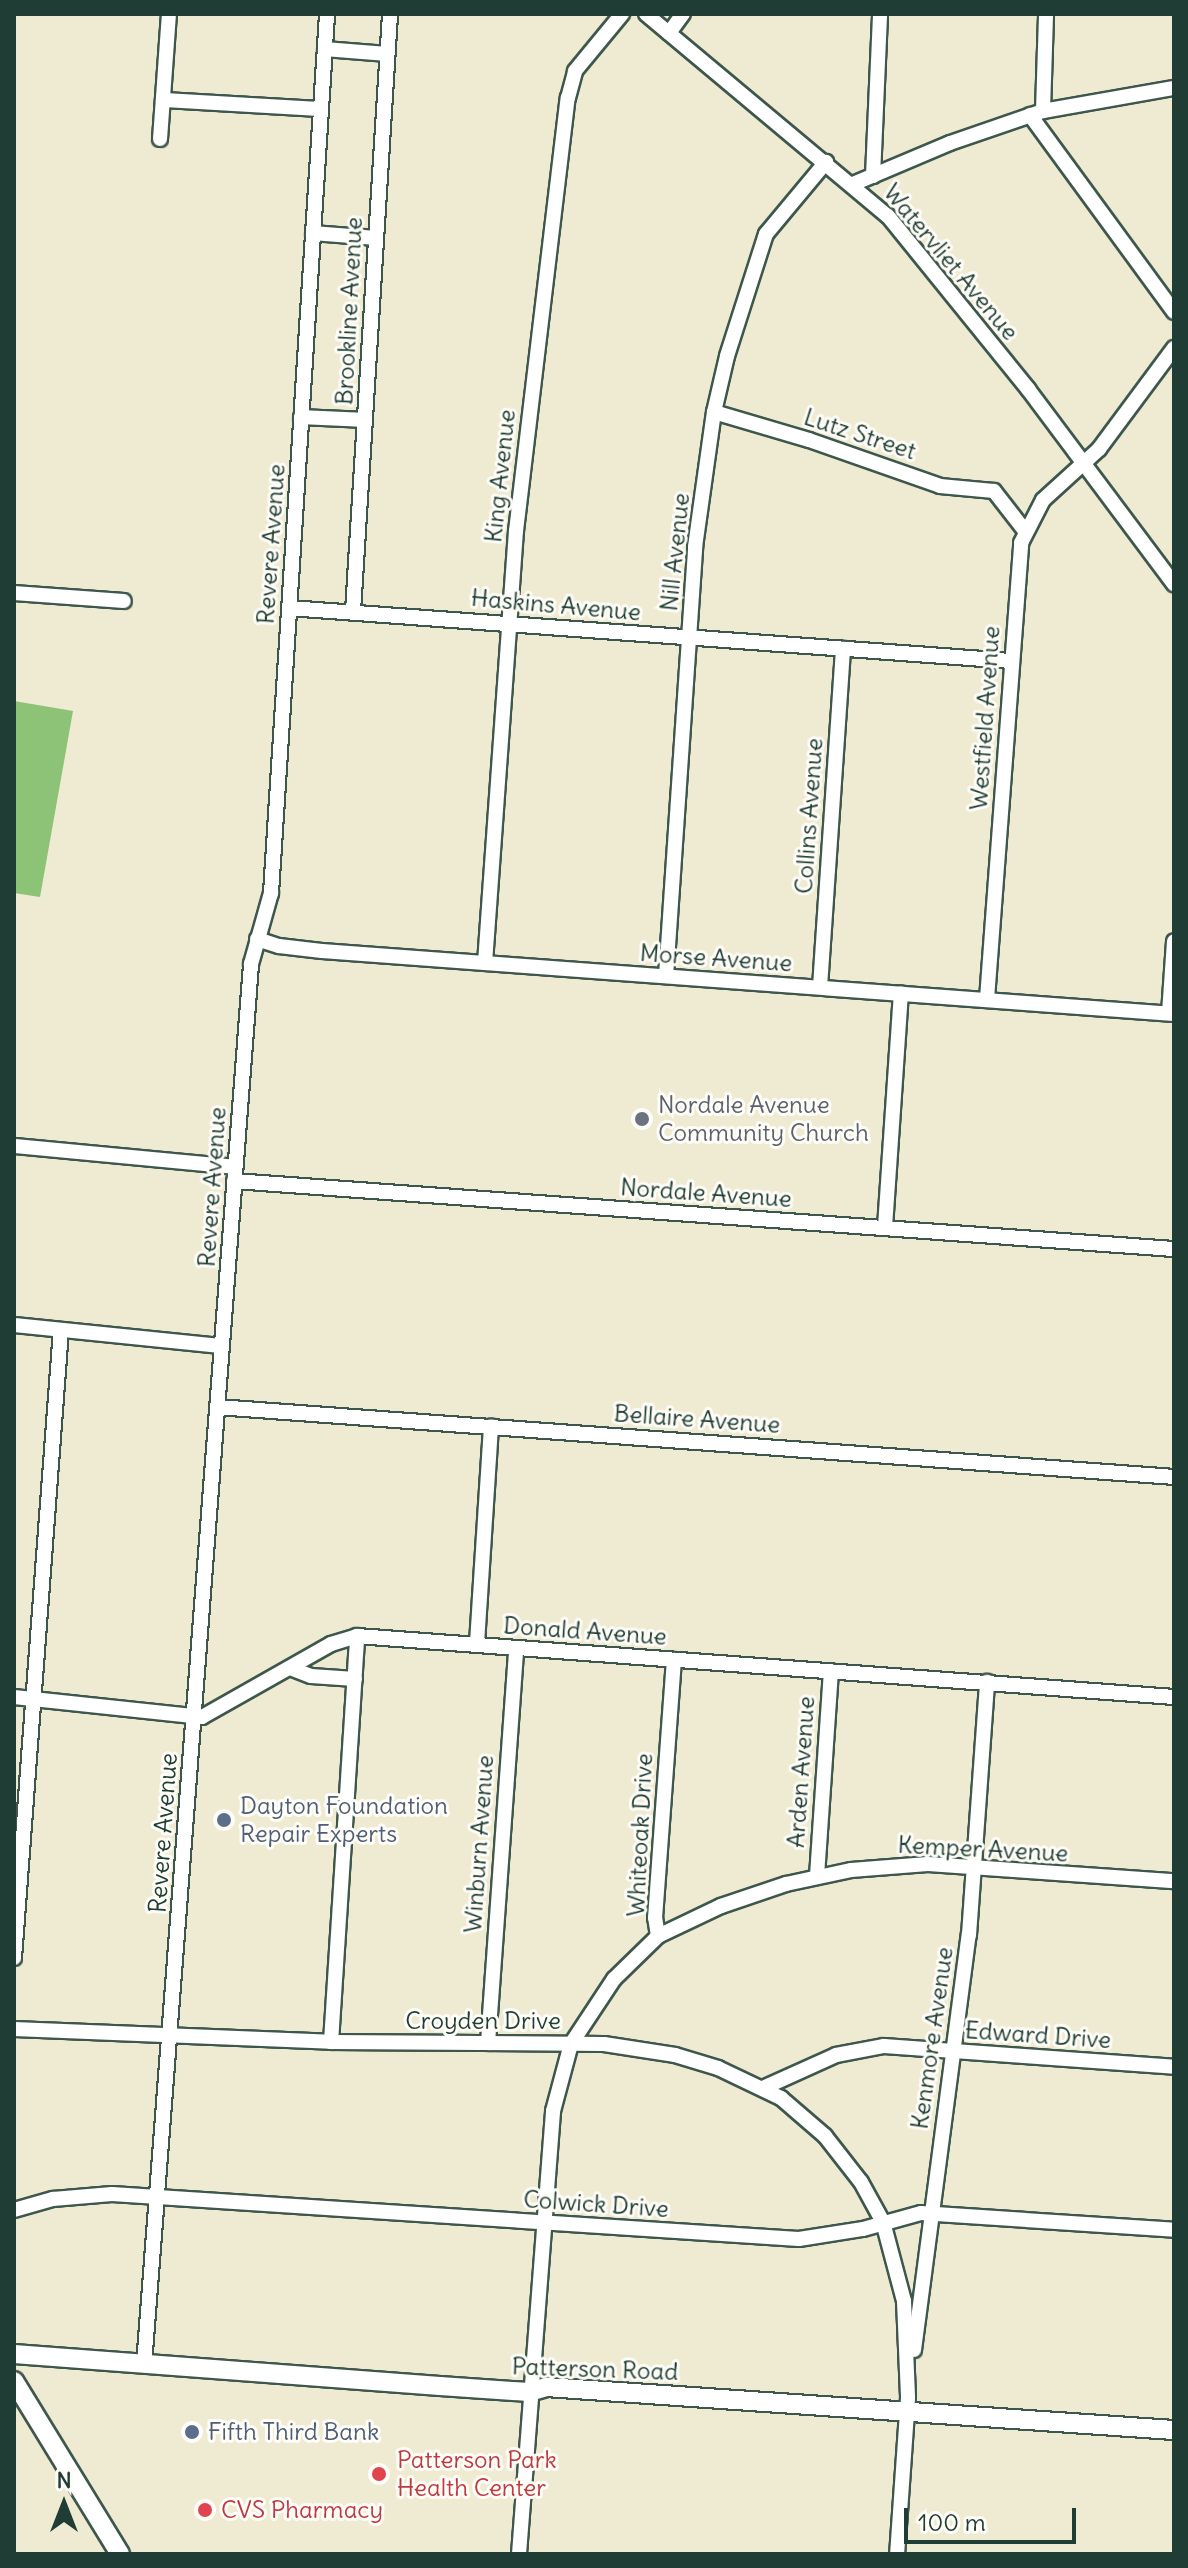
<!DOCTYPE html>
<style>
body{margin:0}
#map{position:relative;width:1188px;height:2568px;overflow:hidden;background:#efead2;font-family:Delius,sans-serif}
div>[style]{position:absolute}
.green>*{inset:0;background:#8dc376}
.roads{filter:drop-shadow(2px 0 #3e574c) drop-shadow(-2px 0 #3e574c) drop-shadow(0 2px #3e574c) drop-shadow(0 -2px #3e574c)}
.minor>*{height:14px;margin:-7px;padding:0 7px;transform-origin:7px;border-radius:7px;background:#fff}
.major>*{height:18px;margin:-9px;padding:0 9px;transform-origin:9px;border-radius:9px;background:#fff}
.dots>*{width:22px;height:22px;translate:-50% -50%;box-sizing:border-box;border:4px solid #fdfcf7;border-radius:50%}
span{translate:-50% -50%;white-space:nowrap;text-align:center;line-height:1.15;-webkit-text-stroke:6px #fdfcf7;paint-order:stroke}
.street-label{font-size:24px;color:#1f3d34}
.worship-label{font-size:24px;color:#5b616d}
.left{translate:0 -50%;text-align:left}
.service-label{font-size:24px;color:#4e5e75}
.health-label{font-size:24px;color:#be3a42}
.frame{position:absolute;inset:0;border:16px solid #1f3d34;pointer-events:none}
.north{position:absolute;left:24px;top:2464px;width:80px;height:80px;-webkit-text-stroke:6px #fdfcf7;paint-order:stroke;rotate:0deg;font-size:22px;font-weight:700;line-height:32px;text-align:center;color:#1f3d34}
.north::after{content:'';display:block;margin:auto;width:28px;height:36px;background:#1f3d34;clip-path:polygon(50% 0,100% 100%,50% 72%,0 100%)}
.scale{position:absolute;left:904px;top:2508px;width:172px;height:36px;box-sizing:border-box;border:4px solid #1f3d34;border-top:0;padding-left:10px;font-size:24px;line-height:28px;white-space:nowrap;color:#1f3d34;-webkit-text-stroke:6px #fdfcf7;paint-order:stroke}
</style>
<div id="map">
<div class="green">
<div style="clip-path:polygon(14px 701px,73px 711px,40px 897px,14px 893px)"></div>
</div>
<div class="roads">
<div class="minor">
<div style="left:646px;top:14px;width:315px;rotate:39.9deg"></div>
<div style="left:888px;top:216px;width:223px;rotate:51deg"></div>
<div style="left:1028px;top:389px;width:244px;rotate:53.2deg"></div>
<div style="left:669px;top:33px;width:24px;rotate:-54deg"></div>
<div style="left:325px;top:49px;width:62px;rotate:4.6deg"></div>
<div style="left:163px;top:100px;width:158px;rotate:3.3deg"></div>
<div style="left:1043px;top:111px;width:97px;rotate:-88.2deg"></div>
<div style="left:1030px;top:115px;width:244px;rotate:53.8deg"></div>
<div style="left:160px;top:139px;width:125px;rotate:-85.9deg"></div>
<div style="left:873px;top:176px;width:162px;rotate:-87.5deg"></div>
<div style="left:853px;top:184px;width:105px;rotate:-22.9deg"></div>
<div style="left:950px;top:143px;width:98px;rotate:-19deg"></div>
<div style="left:1043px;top:111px;width:133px;rotate:-10deg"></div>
<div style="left:313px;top:233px;width:63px;rotate:4.5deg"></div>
<div style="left:714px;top:412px;width:99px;rotate:16.4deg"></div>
<div style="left:809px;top:440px;width:139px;rotate:19.3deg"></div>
<div style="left:940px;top:486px;width:54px;rotate:5.3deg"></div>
<div style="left:994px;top:491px;width:51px;rotate:52.2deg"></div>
<div style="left:301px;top:417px;width:64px;rotate:2.7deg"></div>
<div style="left:14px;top:593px;width:110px;rotate:4.2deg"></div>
<div style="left:289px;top:608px;width:724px;rotate:4.2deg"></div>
<div style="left:353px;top:611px;width:598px;rotate:-86.45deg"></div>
<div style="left:257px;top:939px;width:23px;rotate:18deg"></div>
<div style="left:279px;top:946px;width:43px;rotate:6.6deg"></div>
<div style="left:322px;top:951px;width:854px;rotate:4.23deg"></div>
<div style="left:485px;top:963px;width:433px;rotate:-85.9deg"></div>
<div style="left:516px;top:531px;width:436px;rotate:-83.2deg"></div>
<div style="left:568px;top:98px;width:28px;rotate:-75deg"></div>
<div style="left:575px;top:71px;width:74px;rotate:-50.5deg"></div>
<div style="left:666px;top:976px;width:430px;rotate:-86.1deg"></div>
<div style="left:695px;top:547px;width:136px;rotate:-82deg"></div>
<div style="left:714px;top:412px;width:57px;rotate:-76.9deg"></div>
<div style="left:727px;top:356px;width:128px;rotate:-72.3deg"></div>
<div style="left:766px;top:234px;width:94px;rotate:-50.2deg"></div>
<div style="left:820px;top:987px;width:339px;rotate:-86.1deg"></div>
<div style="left:987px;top:999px;width:457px;rotate:-85.7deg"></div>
<div style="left:1021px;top:543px;width:48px;rotate:-62.9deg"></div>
<div style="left:1043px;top:500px;width:76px;rotate:-42.3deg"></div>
<div style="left:1099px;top:449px;width:126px;rotate:-53.4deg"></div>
<div style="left:1169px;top:1013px;width:72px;rotate:-86deg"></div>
<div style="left:14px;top:1146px;width:222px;rotate:5.4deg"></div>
<div style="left:234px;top:1181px;width:942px;rotate:4.14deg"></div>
<div style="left:885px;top:1227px;width:234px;rotate:-86.1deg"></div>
<div style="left:14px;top:1325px;width:208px;rotate:5.8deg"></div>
<div style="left:217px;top:1407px;width:960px;rotate:4.18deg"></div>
<div style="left:477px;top:1643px;width:217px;rotate:-86.3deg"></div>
<div style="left:290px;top:1668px;width:22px;rotate:21deg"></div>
<div style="left:311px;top:1676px;width:44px;rotate:3.9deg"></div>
<div style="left:14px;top:1697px;width:189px;rotate:6.1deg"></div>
<div style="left:202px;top:1717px;width:148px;rotate:-29.5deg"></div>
<div style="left:331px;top:1644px;width:27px;rotate:-17deg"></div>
<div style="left:357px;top:1636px;width:819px;rotate:4.27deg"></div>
<div style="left:817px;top:1876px;width:205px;rotate:-86.1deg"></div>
<div style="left:658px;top:1936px;width:18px;rotate:-99deg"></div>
<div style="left:655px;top:1918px;width:259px;rotate:-85.8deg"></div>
<div style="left:14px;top:1958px;width:630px;rotate:-85.72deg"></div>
<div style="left:14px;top:2029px;width:317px;rotate:2.3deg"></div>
<div style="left:331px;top:2042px;width:273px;rotate:0.4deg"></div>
<div style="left:604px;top:2044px;width:72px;rotate:8.8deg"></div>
<div style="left:675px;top:2055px;width:45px;rotate:16.8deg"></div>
<div style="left:718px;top:2068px;width:70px;rotate:25.5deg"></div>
<div style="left:781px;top:2098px;width:58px;rotate:40.8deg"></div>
<div style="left:825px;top:2136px;width:58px;rotate:52deg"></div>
<div style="left:861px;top:2182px;width:46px;rotate:61.2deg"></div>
<div style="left:883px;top:2222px;width:82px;rotate:75.1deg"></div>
<div style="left:904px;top:2301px;width:97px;rotate:87.6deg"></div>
<div style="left:908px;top:2398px;width:156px;rotate:94deg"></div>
<div style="left:331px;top:2042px;width:407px;rotate:-86.3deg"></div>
<div style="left:488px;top:2043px;width:395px;rotate:-85.9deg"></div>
<div style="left:763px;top:2088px;width:80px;rotate:-24.3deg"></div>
<div style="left:836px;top:2055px;width:49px;rotate:-10.6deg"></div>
<div style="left:884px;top:2046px;width:291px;rotate:4.1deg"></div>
<div style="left:14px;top:2210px;width:41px;rotate:-15.8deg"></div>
<div style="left:53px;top:2199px;width:59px;rotate:-4.8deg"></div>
<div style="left:112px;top:2194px;width:688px;rotate:3.75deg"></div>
<div style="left:799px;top:2239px;width:65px;rotate:-8.9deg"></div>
<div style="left:863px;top:2229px;width:60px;rotate:-15.4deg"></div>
<div style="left:921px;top:2213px;width:254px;rotate:3.8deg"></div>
<div style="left:914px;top:2350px;width:419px;rotate:-82.5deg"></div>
<div style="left:969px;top:1935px;width:254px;rotate:-85.9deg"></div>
<div style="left:144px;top:2365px;width:1405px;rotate:-85.63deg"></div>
<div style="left:251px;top:964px;width:74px;rotate:-74.3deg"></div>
<div style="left:271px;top:893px;width:881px;rotate:-86.35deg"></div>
<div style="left:519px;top:2554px;width:444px;rotate:-85.6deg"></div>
<div style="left:553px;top:2111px;width:69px;rotate:-75deg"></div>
<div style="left:571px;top:2044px;width:78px;rotate:-56.5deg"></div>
<div style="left:614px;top:1979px;width:62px;rotate:-44.3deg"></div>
<div style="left:658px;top:1936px;width:70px;rotate:-25.5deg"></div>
<div style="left:721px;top:1906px;width:69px;rotate:-18.7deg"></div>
<div style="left:786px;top:1884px;width:66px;rotate:-12.2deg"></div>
<div style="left:851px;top:1870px;width:77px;rotate:-4.5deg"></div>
<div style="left:928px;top:1864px;width:247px;rotate:4deg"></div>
</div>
<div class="major">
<div style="left:14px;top:2354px;width:427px;rotate:4.3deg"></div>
<div style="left:440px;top:2386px;width:89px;rotate:3.9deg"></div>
<div style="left:529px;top:2392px;width:18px;rotate:-16deg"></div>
<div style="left:546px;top:2387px;width:629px;rotate:3.92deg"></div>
<div style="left:14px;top:2381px;width:203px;rotate:58.5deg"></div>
</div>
</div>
<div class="dots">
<div style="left:642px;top:1119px;background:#6b7280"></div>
<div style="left:224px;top:1820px;background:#5c6f8a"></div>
<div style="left:192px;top:2432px;background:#5c6f8a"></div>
<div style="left:379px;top:2474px;background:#e0444e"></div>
<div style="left:205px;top:2510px;background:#e0444e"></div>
</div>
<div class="street-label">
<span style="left:951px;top:262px;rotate:50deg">Watervliet Avenue</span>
<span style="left:349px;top:311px;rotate:-87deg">Brookline Avenue</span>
<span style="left:860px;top:434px;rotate:18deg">Lutz Street</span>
<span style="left:500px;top:476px;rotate:-84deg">King Avenue</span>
<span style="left:271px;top:544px;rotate:-86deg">Revere Avenue</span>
<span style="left:675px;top:552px;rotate:-84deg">Nill Avenue</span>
<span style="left:556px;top:605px;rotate:5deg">Haskins Avenue</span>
<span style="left:985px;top:718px;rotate:-86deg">Westfield Avenue</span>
<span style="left:809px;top:816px;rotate:-86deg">Collins Avenue</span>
<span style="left:716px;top:958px;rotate:4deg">Morse Avenue</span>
<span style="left:212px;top:1187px;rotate:-86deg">Revere Avenue</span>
<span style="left:706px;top:1193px;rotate:4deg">Nordale Avenue</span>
<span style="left:697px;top:1419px;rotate:4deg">Bellaire Avenue</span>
<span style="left:585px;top:1631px;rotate:4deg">Donald Avenue</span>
<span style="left:801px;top:1772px;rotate:-86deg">Arden Avenue</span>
<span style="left:163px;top:1833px;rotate:-86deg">Revere Avenue</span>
<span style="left:640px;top:1835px;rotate:-87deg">Whiteoak Drive</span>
<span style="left:479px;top:1844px;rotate:-86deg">Winburn Avenue</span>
<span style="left:983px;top:1849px;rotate:3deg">Kemper Avenue</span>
<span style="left:483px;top:2021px">Croyden Drive</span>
<span style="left:1038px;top:2035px;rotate:4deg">Edward Drive</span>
<span style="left:932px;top:2038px;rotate:-82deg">Kenmore Avenue</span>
<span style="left:596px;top:2204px;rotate:4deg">Colwick Drive</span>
<span style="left:595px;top:2369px;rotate:2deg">Patterson Road</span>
</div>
<div class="worship-label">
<span class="left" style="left:658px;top:1119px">Nordale Avenue<br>Community Church</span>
</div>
<div class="service-label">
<span class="left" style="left:240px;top:1820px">Dayton Foundation<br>Repair Experts</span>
<span class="left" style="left:208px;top:2432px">Fifth Third Bank</span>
</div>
<div class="health-label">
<span class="left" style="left:397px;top:2474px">Patterson Park<br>Health Center</span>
<span class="left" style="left:221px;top:2510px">CVS Pharmacy</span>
</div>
<div class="frame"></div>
<div class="north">N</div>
<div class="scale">100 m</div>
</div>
